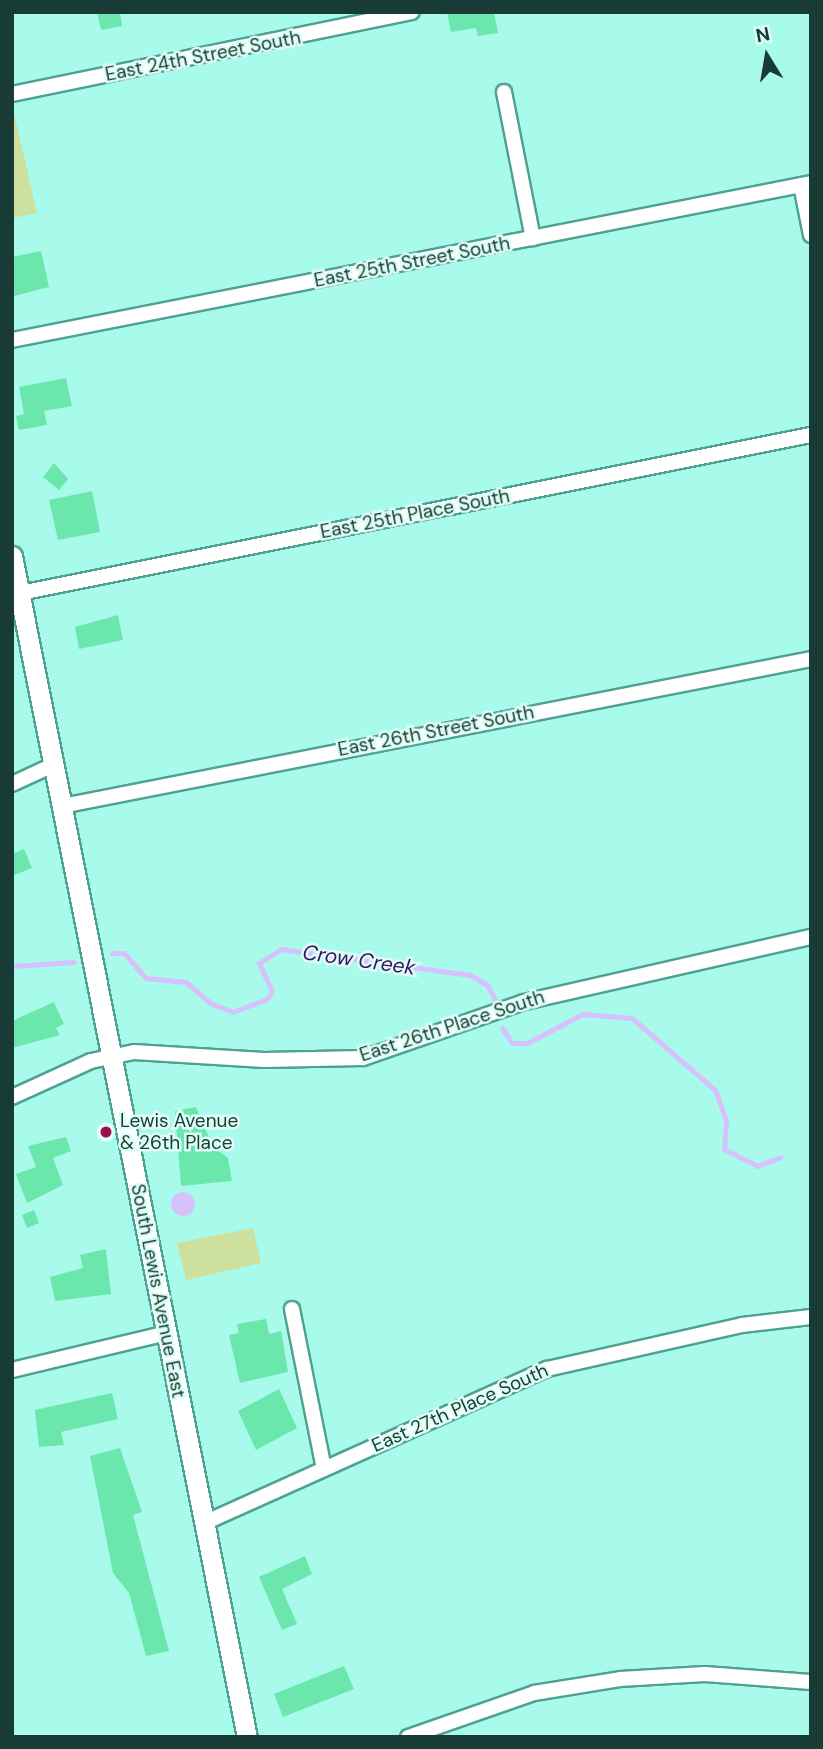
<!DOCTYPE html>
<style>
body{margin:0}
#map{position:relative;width:823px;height:1749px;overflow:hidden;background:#a8fbeb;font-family:"DM Sans",sans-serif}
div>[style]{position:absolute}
.green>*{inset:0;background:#cde09d}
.water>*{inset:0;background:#d6c1fc}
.round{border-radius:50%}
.stream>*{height:5px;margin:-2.5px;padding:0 2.5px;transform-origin:2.5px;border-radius:2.5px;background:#d6c1fc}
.building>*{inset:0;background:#6be7ad}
.roads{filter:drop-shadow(2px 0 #4fa193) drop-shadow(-2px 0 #4fa193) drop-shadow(0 2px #4fa193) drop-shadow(0 -2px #4fa193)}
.minor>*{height:14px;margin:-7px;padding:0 7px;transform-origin:7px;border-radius:7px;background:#fff}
.secondary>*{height:19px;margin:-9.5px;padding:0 9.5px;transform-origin:9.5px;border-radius:9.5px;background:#fff}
.dots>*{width:19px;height:19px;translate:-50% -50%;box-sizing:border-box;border:4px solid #defdf6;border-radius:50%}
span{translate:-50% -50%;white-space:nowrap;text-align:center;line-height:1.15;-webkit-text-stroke:5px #defdf6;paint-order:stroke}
.street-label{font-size:19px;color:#183b35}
.poi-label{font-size:19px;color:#183b35}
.left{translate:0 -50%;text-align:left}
.water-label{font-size:21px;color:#3b1065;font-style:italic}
.frame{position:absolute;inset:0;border:14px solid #183b35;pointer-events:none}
.north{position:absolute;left:732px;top:21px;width:70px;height:70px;-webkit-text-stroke:5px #defdf6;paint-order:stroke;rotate:349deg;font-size:19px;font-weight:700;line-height:28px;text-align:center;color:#183b35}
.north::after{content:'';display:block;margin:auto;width:24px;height:32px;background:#183b35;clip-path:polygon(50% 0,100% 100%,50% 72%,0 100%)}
</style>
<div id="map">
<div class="green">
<div style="clip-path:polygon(12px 104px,37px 213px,12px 218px)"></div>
<div style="clip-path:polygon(253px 1228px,261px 1263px,186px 1280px,177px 1243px)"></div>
</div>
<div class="water">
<div class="round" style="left:171px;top:1192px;width:24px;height:24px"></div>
</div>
<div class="stream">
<div style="left:112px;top:953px;width:12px"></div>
<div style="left:124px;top:953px;width:33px;rotate:49deg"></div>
<div style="left:146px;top:978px;width:40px;rotate:5.7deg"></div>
<div style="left:186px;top:982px;width:32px;rotate:41deg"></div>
<div style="left:210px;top:1003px;width:25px;rotate:21deg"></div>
<div style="left:233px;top:1012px;width:36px;rotate:-21deg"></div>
<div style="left:267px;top:999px;width:9px;rotate:-58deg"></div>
<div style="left:272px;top:991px;width:31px;rotate:-115deg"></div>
<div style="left:259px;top:963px;width:26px;rotate:-32deg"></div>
<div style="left:281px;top:949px;width:191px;rotate:7.8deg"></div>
<div style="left:470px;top:975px;width:20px;rotate:30deg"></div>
<div style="left:487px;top:985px;width:23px;rotate:61deg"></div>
<div style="left:12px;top:966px;width:62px;rotate:-3.7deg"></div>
<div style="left:502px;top:1028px;width:18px;rotate:56deg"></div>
<div style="left:512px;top:1043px;width:15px"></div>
<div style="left:527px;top:1043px;width:63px;rotate:-27.4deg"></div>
<div style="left:583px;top:1014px;width:49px;rotate:4.7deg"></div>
<div style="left:632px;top:1018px;width:110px;rotate:40.9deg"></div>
<div style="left:715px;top:1090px;width:33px;rotate:70deg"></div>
<div style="left:726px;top:1121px;width:28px;rotate:94deg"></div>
<div style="left:724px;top:1149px;width:37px;rotate:27deg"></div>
<div style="left:757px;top:1166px;width:25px;rotate:-21deg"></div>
</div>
<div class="building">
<div style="clip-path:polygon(97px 12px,120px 12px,122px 26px,101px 30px)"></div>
<div style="clip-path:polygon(447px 12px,494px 12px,498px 33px,478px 36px,476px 28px,451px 32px)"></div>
<div style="clip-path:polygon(41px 251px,49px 287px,14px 296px,12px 257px)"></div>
<div style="clip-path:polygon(66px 378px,72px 406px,44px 411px,47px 425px,19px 430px,16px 416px,24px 414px,19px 387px)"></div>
<div style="clip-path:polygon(54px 463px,68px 479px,59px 490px,43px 477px)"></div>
<div style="clip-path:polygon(92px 491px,100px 532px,58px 540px,49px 500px)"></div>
<div style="clip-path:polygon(118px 615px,123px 640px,79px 649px,75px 627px)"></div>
<div style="clip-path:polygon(24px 849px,32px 868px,12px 876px,12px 854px)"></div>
<div style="clip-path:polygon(54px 1002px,64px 1024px,56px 1028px,60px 1035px,12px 1048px,12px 1021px)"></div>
<div style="clip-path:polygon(196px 1107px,213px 1147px,228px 1158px,232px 1181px,181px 1186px,175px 1111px)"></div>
<div style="clip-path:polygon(66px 1137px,71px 1151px,53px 1158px,63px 1185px,27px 1203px,16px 1174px,36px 1167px,28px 1146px)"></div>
<div style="clip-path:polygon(34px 1210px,39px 1223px,27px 1228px,22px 1215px)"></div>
<div style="clip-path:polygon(106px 1249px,111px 1294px,55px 1301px,50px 1277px,83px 1268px,80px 1255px)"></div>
<div style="clip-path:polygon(266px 1319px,269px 1334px,281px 1331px,288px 1372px,240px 1383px,229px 1335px,239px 1333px,237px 1324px)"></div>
<div style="clip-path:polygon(279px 1389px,297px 1428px,256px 1450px,238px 1411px)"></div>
<div style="clip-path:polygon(112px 1393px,118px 1419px,61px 1432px,64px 1445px,39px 1447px,35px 1410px)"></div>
<div style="clip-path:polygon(120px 1448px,142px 1512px,133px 1515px,169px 1651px,146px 1656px,129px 1593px,113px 1573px,90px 1456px)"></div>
<div style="clip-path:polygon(305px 1556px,312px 1574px,282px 1589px,297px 1624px,282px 1630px,259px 1577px)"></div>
<div style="clip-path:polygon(344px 1666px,354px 1689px,283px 1717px,274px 1694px)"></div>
</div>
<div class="roads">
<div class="minor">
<div style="left:504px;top:92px;width:149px;rotate:78.8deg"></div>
<div style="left:12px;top:94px;width:408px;rotate:-11.6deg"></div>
<div style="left:801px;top:185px;width:51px;rotate:78.7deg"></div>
<div style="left:12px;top:340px;width:814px;rotate:-11.12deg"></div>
<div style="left:20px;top:593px;width:807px;rotate:-11.3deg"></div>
<div style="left:12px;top:784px;width:45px;rotate:-24.9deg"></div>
<div style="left:62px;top:806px;width:763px;rotate:-11.1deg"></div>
<div style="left:12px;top:1097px;width:87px;rotate:-24.5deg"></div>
<div style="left:91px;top:1061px;width:44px;rotate:-11.8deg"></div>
<div style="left:134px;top:1052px;width:130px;rotate:3.5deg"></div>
<div style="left:264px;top:1060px;width:99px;rotate:-1.2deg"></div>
<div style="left:363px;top:1058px;width:170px;rotate:-19.2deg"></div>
<div style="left:524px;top:1002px;width:294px;rotate:-12.8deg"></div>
<div style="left:292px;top:1309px;width:163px;rotate:78.7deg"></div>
<div style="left:12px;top:1370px;width:159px;rotate:-13.4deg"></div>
<div style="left:204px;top:1523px;width:376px;rotate:-24.2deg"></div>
<div style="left:547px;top:1369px;width:200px;rotate:-12.7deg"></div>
<div style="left:742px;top:1325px;width:69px;rotate:-6.6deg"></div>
<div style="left:408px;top:1737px;width:133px;rotate:-19.2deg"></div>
<div style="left:534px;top:1693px;width:87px;rotate:-9.2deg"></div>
<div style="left:620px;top:1679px;width:85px;rotate:-3.4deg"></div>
<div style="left:705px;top:1674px;width:106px;rotate:4.3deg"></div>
</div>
<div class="secondary">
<div style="left:12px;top:556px;width:1204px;rotate:78.75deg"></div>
</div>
</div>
<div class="dots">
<div style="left:106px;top:1132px;background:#a00c53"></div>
</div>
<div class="street-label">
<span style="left:203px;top:56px;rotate:-11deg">East 24th Street South</span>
<span style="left:412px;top:262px;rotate:-11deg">East 25th Street South</span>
<span style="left:415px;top:514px;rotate:-11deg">East 25th Place South</span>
<span style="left:436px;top:731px;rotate:-11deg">East 26th Street South</span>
<span style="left:452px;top:1026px;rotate:-18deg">East 26th Place South</span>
<span style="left:158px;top:1291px;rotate:79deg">South Lewis Avenue East</span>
<span style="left:460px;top:1408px;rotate:-24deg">East 27th Place South</span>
</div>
<div class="poi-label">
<span class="left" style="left:120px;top:1132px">Lewis Avenue<br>&amp; 26th Place</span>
</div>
<div class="water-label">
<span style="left:359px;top:960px;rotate:8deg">Crow Creek</span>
</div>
<div class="frame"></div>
<div class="north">N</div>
</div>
